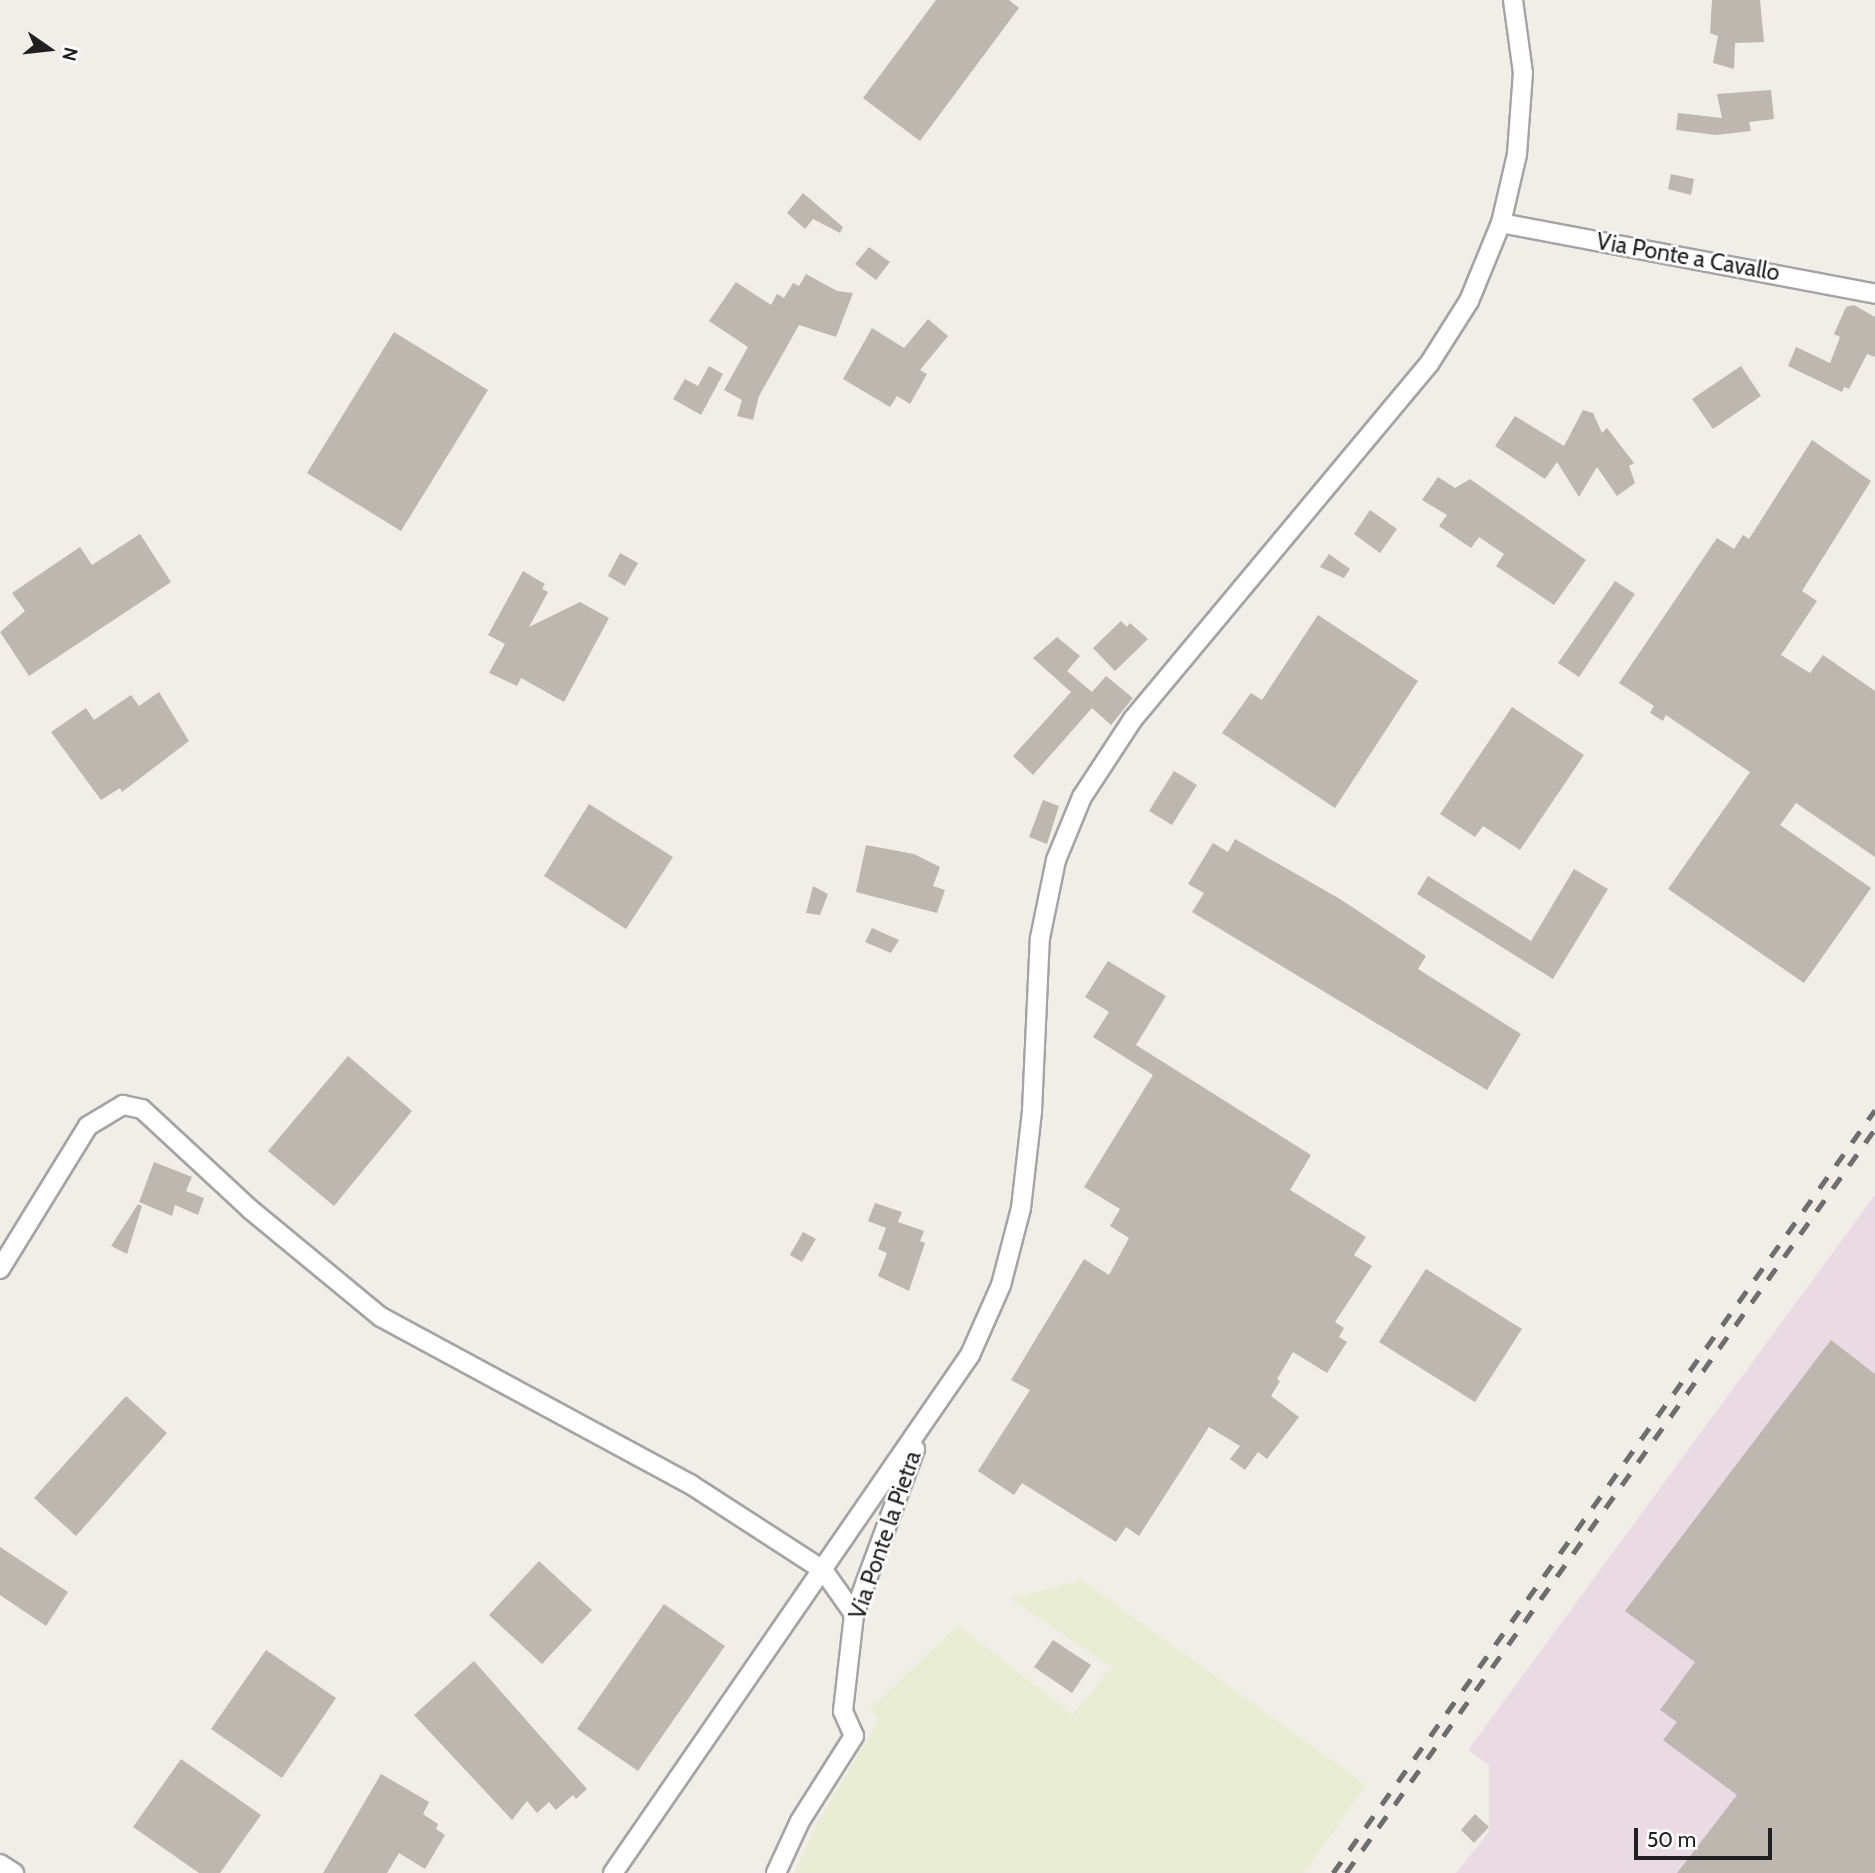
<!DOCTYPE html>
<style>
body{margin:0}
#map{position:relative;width:1875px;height:1873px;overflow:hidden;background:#f0eee7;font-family:Cabin,sans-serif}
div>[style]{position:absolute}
.industrial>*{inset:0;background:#e9dae4}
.farmland>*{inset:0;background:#e9edd4}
.building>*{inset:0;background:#bdb7b0}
.roads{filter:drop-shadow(2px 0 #a4a4a4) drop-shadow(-2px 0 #a4a4a4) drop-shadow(0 2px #a4a4a4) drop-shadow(0 -2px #a4a4a4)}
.street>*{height:18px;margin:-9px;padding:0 9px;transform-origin:9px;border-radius:9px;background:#fff}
.rail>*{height:5px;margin-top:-2.5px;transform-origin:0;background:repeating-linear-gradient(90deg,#6e6e6e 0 14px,transparent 0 28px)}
span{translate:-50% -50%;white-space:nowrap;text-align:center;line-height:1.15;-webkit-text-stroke:5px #fff;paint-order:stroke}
.street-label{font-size:23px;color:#202020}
.north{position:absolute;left:14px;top:14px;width:70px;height:70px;-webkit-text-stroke:5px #fff;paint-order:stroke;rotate:104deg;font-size:19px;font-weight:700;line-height:28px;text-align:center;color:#202020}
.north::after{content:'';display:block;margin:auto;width:24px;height:32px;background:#202020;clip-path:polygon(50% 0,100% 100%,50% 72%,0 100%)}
.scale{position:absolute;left:1634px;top:1828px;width:138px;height:32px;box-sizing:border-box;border:4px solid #202020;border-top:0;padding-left:9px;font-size:21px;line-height:24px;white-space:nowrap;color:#202020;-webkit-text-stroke:5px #fff;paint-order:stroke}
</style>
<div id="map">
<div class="industrial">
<div style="clip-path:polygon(1875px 1195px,1875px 1873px,1456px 1873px,1489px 1832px,1489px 1765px,1468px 1750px)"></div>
</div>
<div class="farmland">
<div style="clip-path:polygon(1082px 1580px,1366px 1785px,1304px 1873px,794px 1873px,813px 1831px,878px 1721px,870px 1709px,958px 1625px,1073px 1715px,1111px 1667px,1010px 1599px)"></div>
</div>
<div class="building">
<div style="clip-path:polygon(936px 0,1009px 0,1019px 8px,920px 141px,863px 98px)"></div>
<div style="clip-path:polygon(1712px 0,1760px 0,1764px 42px,1735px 43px,1734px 69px,1713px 63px,1718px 36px,1710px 33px)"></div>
<div style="clip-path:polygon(1771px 90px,1774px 119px,1749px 122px,1751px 131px,1716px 135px,1676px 130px,1678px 113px,1722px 118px,1717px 94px)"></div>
<div style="clip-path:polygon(1671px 174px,1694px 179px,1691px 195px,1668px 189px)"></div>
<div style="clip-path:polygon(803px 193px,843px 227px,840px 233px,813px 219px,805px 229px,787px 213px)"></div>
<div style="clip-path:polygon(869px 247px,890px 262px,876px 280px,855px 264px)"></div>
<div style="clip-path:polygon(806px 274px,837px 291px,853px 293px,836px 337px,799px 325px,759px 396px,753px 420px,737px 416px,742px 400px,724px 390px,748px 347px,709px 321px,736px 282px,771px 305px,777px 294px,784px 298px,793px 283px,799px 286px)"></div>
<div style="clip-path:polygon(1854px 305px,1875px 317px,1875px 357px,1867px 354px,1849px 389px,1844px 387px,1842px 392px,1788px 366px,1796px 347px,1830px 363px,1840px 337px,1834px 334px,1846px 307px)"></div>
<div style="clip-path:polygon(928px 319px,948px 336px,920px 370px,927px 374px,910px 404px,897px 396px,890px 407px,843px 379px,872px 328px,904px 348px)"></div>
<div style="clip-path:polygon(394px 332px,488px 390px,401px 531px,307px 473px)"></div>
<div style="clip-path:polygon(709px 366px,723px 374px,701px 415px,673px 399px,685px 379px,698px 386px)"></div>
<div style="clip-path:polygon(1741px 366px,1761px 396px,1713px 429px,1692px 399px)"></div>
<div style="clip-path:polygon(1583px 410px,1593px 413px,1602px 433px,1607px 428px,1634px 463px,1629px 466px,1635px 483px,1617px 496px,1597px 467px,1579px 497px,1557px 462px,1545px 479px,1495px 446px,1515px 416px,1564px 446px)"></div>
<div style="clip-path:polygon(1812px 440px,1871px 481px,1802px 591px,1817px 601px,1781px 655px,1810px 673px,1823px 655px,1875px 691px,1875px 857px,1796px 803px,1780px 825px,1871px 888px,1804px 983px,1668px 889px,1750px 772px,1666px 715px,1663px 721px,1650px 713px,1654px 706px,1619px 683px,1717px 538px,1734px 549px,1743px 535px,1749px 539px)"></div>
<div style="clip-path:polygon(1438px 477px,1455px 488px,1470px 479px,1586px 560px,1554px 605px,1496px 566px,1504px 554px,1479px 537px,1471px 548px,1439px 526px,1447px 515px,1422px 500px)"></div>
<div style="clip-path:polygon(1370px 510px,1397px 529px,1380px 553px,1354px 534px)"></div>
<div style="clip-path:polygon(140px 534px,171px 582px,29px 676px,0 632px,25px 611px,12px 593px,80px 547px,92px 565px)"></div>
<div style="clip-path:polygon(620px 553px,638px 563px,625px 586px,608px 576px)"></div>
<div style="clip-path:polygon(1329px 554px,1350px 569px,1344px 578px,1320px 567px)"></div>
<div style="clip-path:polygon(523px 571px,545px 584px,542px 589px,548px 592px,529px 627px,580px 602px,609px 618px,564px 702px,521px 678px,517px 686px,489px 673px,505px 644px,488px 635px)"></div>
<div style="clip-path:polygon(1615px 581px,1635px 594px,1579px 677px,1558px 663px)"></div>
<div style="clip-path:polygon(1318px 615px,1418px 681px,1335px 808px,1222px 733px,1251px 693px,1262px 700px)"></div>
<div style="clip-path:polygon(1121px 621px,1127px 627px,1130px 623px,1148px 639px,1115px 671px,1093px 648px)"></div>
<div style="clip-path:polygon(1057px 637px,1080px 656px,1067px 671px,1092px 692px,1106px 676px,1133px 698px,1111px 725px,1092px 708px,1033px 775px,1013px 756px,1071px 692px,1033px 658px)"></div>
<div style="clip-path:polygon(159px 692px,189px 741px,122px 792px,120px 788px,101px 800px,51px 732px,86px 708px,94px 720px,131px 695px,139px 706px)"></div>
<div style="clip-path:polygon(1512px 707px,1584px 755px,1520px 850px,1483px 826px,1475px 837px,1440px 814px)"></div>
<div style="clip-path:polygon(1174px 771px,1197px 785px,1172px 825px,1149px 811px)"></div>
<div style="clip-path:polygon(1043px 800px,1059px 806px,1047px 844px,1029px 837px)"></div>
<div style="clip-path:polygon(589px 804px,673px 857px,626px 929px,544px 876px)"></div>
<div style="clip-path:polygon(1235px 839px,1340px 899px,1426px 956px,1418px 969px,1521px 1034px,1487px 1090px,1192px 912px,1204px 893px,1188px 884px,1213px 843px,1228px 852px)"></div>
<div style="clip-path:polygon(866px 845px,914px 854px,940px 867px,933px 886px,945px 890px,937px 913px,856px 892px)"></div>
<div style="clip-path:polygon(1574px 869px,1608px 889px,1553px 979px,1417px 894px,1428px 876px,1531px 941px)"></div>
<div style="clip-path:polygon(813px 886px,828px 894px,820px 915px,806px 913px)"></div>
<div style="clip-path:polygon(872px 928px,899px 940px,891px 953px,865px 942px)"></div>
<div style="clip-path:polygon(1108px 961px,1166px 996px,1136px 1045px,1311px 1155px,1290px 1190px,1366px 1237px,1354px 1255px,1372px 1266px,1335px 1322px,1344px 1328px,1339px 1337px,1347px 1342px,1327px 1373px,1293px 1352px,1277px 1379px,1280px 1381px,1271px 1396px,1299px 1417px,1267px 1459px,1258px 1452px,1245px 1470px,1230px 1459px,1240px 1446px,1209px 1427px,1139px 1536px,1126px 1527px,1116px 1542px,1022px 1483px,1014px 1495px,978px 1471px,1030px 1390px,1011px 1380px,1084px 1259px,1109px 1275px,1129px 1238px,1110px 1226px,1120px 1209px,1084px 1187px,1153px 1075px,1093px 1037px,1109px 1012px,1085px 997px)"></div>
<div style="clip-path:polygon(348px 1056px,412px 1111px,334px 1206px,268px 1151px)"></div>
<div style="clip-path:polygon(154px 1162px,192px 1177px,186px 1191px,204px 1198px,198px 1215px,175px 1205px,172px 1216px,139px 1202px)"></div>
<div style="clip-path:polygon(875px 1203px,902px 1212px,898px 1222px,924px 1231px,920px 1241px,925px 1243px,909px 1291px,878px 1276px,887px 1253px,878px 1249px,886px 1228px,868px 1221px)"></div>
<div style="clip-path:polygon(138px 1204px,142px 1206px,127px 1254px,111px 1246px)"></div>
<div style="clip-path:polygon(803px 1232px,816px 1239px,802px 1262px,790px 1255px)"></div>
<div style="clip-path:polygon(1426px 1269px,1522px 1329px,1475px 1402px,1379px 1342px)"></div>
<div style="clip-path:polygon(1831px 1340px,1875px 1374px,1875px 1873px,1677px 1873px,1737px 1795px,1663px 1740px,1677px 1722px,1660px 1710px,1695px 1662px,1625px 1611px)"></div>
<div style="clip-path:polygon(126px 1396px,167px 1433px,76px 1536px,34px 1498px)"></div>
<div style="clip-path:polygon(0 1547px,68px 1592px,46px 1626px,0 1595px)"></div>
<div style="clip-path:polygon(539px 1561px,592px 1610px,542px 1664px,489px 1615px)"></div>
<div style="clip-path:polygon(664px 1604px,725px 1646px,638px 1771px,577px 1729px)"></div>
<div style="clip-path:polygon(1053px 1640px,1091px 1665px,1072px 1693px,1034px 1667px)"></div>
<div style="clip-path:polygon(266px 1650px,336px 1698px,282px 1778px,211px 1729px)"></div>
<div style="clip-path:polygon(474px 1661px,587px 1789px,576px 1799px,573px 1795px,556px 1810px,549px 1802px,537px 1813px,527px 1801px,512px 1820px,414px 1715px)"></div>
<div style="clip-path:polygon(181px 1759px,261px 1815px,220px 1873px,199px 1873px,133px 1827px)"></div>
<div style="clip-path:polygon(381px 1774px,429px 1802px,423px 1814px,438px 1824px,436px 1829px,445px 1835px,425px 1869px,399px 1853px,387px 1873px,323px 1873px)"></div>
<div style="clip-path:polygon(1475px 1814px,1489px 1827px,1474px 1843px,1461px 1830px)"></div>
</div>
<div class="roads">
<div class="street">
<div style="left:1501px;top:223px;width:381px;rotate:10.7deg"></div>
<div style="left:0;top:1269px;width:168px;rotate:-58.4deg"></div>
<div style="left:88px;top:1126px;width:41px;rotate:-31deg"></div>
<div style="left:123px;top:1105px;width:19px;rotate:12deg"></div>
<div style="left:142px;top:1109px;width:149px;rotate:42.8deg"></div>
<div style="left:251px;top:1210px;width:168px;rotate:39.5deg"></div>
<div style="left:381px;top:1317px;width:351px;rotate:28.4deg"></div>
<div style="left:690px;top:1484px;width:158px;rotate:32.9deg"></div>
<div style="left:823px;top:1570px;width:54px;rotate:54.8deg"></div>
<div style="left:0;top:1864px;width:17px;rotate:33deg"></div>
<div style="left:613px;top:1873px;width:629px;rotate:-55.43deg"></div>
<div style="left:970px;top:1355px;width:77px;rotate:-66.1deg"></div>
<div style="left:1001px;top:1285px;width:80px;rotate:-75.4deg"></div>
<div style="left:1021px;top:1208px;width:98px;rotate:-83.5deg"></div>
<div style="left:1032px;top:1111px;width:173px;rotate:-87.4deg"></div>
<div style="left:1040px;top:938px;width:80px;rotate:-78.4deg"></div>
<div style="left:1056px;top:860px;width:68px;rotate:-67.6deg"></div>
<div style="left:1082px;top:797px;width:93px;rotate:-56.8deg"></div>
<div style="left:1133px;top:719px;width:462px;rotate:-50.2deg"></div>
<div style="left:1429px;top:364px;width:75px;rotate:-57.6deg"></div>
<div style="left:1469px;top:301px;width:84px;rotate:-67.7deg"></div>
<div style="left:1501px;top:223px;width:71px;rotate:-76.9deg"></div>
<div style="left:1517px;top:154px;width:81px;rotate:-85.8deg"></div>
<div style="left:1523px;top:73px;width:74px;rotate:-97.8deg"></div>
<div style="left:776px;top:1873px;width:57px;rotate:-65.2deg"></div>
<div style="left:800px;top:1821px;width:101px;rotate:-57.6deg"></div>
<div style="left:854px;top:1736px;width:27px;rotate:-114deg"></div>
<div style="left:843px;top:1711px;width:98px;rotate:-83.5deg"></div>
<div style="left:854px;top:1614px;width:176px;rotate:-69.7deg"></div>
</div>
</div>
<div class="rail">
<div style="left:1333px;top:1873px;width:936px;rotate:-54.61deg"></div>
<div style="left:1346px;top:1873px;width:913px;rotate:-54.59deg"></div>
</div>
<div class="street-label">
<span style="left:1688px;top:257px;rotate:10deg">Via Ponte a Cavallo</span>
<span style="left:885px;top:1535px;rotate:-71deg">Via Ponte la Pietra</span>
</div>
<div class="north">N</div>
<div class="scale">50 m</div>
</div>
